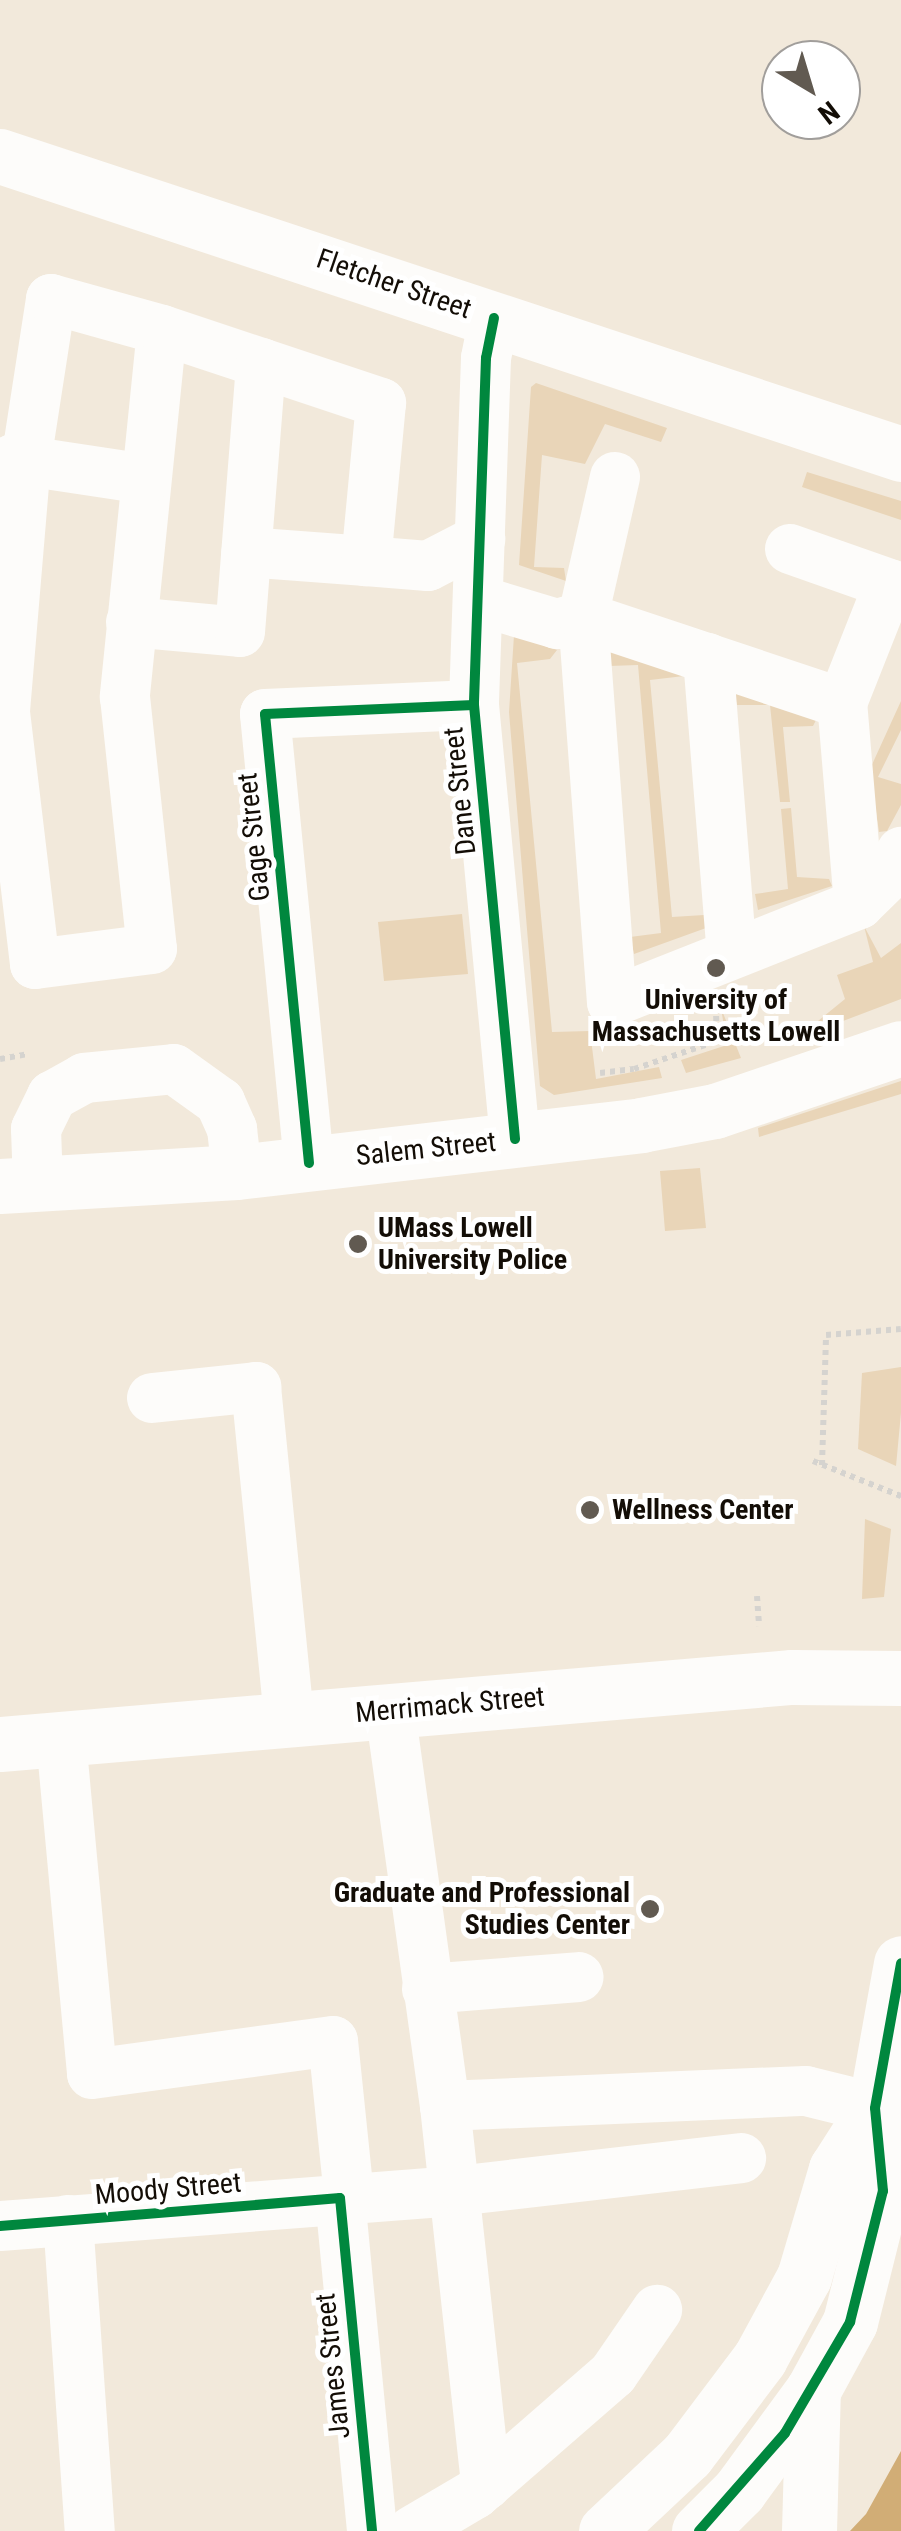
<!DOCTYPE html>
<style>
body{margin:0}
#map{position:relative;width:901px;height:2531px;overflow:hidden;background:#f2e9db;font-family:"Roboto Condensed",sans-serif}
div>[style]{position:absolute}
.green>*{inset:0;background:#e9d5b8}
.water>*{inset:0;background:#d1ad76}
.path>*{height:6px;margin-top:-3px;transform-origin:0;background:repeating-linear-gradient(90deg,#d5d3cf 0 5px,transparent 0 10px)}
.minor>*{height:50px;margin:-25px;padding:0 25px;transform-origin:25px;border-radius:25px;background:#fdfcfa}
.major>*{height:55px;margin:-27.5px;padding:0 27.5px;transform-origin:27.5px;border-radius:27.5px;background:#fdfcfa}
.cycleway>*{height:10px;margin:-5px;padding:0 5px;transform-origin:5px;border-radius:5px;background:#00873e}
.dots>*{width:28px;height:28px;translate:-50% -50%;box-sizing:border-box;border:5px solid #fff;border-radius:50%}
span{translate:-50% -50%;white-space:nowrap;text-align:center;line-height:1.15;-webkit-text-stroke:10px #fff;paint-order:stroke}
.street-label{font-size:28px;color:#130d06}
.poi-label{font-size:28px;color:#130d06;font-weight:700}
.left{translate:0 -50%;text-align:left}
.right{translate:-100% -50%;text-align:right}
.north{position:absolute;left:761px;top:40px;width:100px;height:100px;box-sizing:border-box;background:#fff;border:2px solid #a19e9b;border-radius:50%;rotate:142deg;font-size:28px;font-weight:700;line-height:40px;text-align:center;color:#130d06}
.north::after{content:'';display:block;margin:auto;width:35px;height:45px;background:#615a51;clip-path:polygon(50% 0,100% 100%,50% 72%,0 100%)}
</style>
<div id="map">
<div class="green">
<div style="clip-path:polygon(536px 383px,667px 428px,661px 442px,605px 424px,585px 464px,542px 455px,534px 567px,564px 568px,566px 581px,519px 565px,531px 387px)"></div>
<div style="clip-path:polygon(807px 472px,901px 501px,901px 520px,802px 487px)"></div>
<div style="clip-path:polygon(514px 635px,557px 650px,550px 659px,517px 663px,552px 1032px,590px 1031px,596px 1079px,659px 1067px,662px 1078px,554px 1095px,540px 1086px,509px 712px)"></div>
<div style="clip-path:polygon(603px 649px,684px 676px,650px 680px,672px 917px,704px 915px,706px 928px,634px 954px,630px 937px,661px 933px,638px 665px,609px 666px)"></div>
<div style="clip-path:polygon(741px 689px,818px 716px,813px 726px,783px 727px,790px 802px,780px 802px,770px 705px,737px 705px,734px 693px)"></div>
<div style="clip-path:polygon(901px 701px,901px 730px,878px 777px,901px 784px,901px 805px,887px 831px,879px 832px,870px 769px)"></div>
<div style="clip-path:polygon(791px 808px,797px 877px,829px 879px,832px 886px,758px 910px,755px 894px,788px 889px,781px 809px)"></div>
<div style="clip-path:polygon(462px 914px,468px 974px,384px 981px,378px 922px)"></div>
<div style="clip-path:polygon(864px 926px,881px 958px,901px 943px,901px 999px,822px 1029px,818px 1021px,845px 999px,837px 975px,873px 962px)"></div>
<div style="clip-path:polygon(721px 1008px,741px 1058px,686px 1073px,681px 1060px,727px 1045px)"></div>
<div style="clip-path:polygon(901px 1081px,901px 1094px,759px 1137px,758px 1128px)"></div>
<div style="clip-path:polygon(700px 1168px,706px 1228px,665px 1231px,660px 1171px)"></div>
<div style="clip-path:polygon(901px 1367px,901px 1413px,896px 1466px,858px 1449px,862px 1373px)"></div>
<div style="clip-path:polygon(865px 1519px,891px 1529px,884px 1597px,862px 1599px)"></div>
</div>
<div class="water">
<div style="clip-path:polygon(901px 2451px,901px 2531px,850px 2531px,866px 2514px)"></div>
</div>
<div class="path">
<div style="left:0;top:1059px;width:28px;rotate:-10deg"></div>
<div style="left:600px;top:1073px;width:34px;rotate:-7deg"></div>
<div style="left:634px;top:1069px;width:88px;rotate:-18.6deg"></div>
<div style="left:717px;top:1041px;width:32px;rotate:-92deg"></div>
<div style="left:813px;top:1461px;width:95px;rotate:21.7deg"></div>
<div style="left:822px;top:1465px;width:130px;rotate:-88.2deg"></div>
<div style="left:826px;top:1335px;width:75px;rotate:-4.6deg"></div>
<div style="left:757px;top:1596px;width:30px;rotate:86deg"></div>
</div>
<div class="minor">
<div style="left:494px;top:318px;width:41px;rotate:101.3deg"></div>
<div style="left:486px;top:358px;width:347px;rotate:92deg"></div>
<div style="left:474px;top:705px;width:436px;rotate:84.6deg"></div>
<div style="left:162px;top:330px;width:369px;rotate:95.8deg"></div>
<div style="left:125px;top:697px;width:253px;rotate:83.9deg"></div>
<div style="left:152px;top:949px;width:118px;rotate:172.7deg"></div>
<div style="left:35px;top:964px;width:255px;rotate:-96.8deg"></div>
<div style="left:5px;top:711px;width:251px;rotate:-85.2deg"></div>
<div style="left:26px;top:461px;width:164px;rotate:-81.2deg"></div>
<div style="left:51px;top:299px;width:115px;rotate:15.6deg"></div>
<div style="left:162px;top:330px;width:231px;rotate:18.4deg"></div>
<div style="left:381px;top:403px;width:159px;rotate:95.4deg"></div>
<div style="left:366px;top:561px;width:120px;rotate:-175.7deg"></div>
<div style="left:0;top:466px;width:15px;rotate:-28deg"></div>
<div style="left:13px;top:459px;width:134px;rotate:8.6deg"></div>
<div style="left:615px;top:477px;width:144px;rotate:102.9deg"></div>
<div style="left:583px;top:617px;width:386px;rotate:85.7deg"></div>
<div style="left:612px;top:1002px;width:266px;rotate:-21.6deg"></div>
<div style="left:859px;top:904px;width:202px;rotate:-94.8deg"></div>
<div style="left:842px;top:703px;width:128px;rotate:-68.4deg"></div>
<div style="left:790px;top:549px;width:118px;rotate:19.4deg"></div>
<div style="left:366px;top:561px;width:62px;rotate:4.6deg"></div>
<div style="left:428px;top:566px;width:59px;rotate:-27.4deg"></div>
<div style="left:480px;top:601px;width:80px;rotate:16.6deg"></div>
<div style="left:557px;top:624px;width:27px;rotate:-15deg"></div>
<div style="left:583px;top:617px;width:273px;rotate:18.4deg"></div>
<div style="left:131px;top:622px;width:109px;rotate:5.2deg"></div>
<div style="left:240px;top:632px;width:270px;rotate:-85.5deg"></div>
<div style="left:708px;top:658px;width:297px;rotate:85.4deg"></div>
<div style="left:859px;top:904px;width:43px;rotate:-44.1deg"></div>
<div style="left:890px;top:874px;width:25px;rotate:-63deg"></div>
<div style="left:309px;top:1163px;width:451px;rotate:-95.6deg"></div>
<div style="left:265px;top:714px;width:209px;rotate:-2.5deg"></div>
<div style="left:38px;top:1184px;width:55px;rotate:-92.1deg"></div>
<div style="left:36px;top:1129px;width:37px;rotate:-64deg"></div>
<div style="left:52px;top:1096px;width:37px;rotate:-29deg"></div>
<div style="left:84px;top:1078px;width:90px;rotate:-5.7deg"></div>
<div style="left:174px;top:1069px;width:57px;rotate:35.7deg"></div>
<div style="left:220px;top:1102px;width:30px;rotate:66deg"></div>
<div style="left:232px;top:1129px;width:43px;rotate:83.4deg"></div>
<div style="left:152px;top:1398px;width:105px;rotate:-6deg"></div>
<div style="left:256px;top:1387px;width:333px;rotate:84.3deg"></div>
<div style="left:390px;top:1710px;width:400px;rotate:82.1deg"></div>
<div style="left:445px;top:2106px;width:381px;rotate:83.8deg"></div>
<div style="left:61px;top:1739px;width:336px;rotate:84.7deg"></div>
<div style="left:92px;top:2074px;width:243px;rotate:-7.8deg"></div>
<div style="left:333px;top:2041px;width:157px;rotate:84.1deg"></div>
<div style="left:427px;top:1989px;width:152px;rotate:-4.5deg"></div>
<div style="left:445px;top:2106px;width:361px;rotate:-2.4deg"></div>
<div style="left:806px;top:2091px;width:71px;rotate:13.8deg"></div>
<div style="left:340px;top:2198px;width:335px;rotate:84.5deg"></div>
<div style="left:68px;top:2220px;width:312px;rotate:86deg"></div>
<div style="left:0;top:2226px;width:466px;rotate:-4.4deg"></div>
<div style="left:465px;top:2190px;width:278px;rotate:-6.6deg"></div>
<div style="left:412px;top:2531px;width:73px;rotate:-30.4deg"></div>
<div style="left:475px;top:2494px;width:183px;rotate:-41deg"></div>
<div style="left:613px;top:2374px;width:78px;rotate:-55.5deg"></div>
</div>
<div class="major">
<div style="left:0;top:156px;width:949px;rotate:18.3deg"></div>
<div style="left:0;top:1186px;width:237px;rotate:-3.4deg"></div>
<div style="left:237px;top:1172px;width:407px;rotate:-6.6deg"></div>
<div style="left:641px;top:1125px;width:75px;rotate:-10.7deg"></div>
<div style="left:715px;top:1111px;width:196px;rotate:-18.7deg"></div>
<div style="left:0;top:1744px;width:795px;rotate:-4.84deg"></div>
<div style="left:792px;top:1677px;width:109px;rotate:0.5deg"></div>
<div style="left:606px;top:2531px;width:111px;rotate:-43.2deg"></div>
<div style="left:687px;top:2455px;width:121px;rotate:-53deg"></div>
<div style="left:760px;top:2358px;width:92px;rotate:-61.5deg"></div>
<div style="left:804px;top:2277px;width:113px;rotate:-73.5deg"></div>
<div style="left:836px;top:2169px;width:72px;rotate:-57.4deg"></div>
<div style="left:699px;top:2531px;width:57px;rotate:-45deg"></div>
<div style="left:739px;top:2491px;width:125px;rotate:-53.8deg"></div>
<div style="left:809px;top:2531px;width:141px;rotate:-88.4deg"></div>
<div style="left:813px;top:2390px;width:77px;rotate:-61.4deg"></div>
<div style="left:850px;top:2322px;width:135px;rotate:-75.9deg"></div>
<div style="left:883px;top:2191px;width:83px;rotate:-95.5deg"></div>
<div style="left:875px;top:2108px;width:147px;rotate:-79.8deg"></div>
</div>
<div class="cycleway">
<div style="left:494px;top:318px;width:41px;rotate:101.3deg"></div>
<div style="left:486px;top:358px;width:347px;rotate:92deg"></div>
<div style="left:474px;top:705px;width:436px;rotate:84.6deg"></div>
<div style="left:309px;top:1163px;width:451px;rotate:-95.6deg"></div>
<div style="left:265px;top:714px;width:209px;rotate:-2.5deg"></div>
<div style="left:0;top:2226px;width:341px;rotate:-4.7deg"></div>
<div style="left:340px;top:2198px;width:335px;rotate:84.5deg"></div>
<div style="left:699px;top:2531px;width:130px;rotate:-48.7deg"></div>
<div style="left:785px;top:2433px;width:129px;rotate:-59.6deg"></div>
<div style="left:850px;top:2322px;width:135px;rotate:-75.9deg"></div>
<div style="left:883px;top:2191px;width:83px;rotate:-95.5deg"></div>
<div style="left:875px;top:2108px;width:147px;rotate:-79.8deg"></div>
</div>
<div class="dots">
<div style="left:716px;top:968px;background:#615a51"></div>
<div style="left:358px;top:1244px;background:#615a51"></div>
<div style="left:590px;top:1510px;background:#615a51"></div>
<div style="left:650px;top:1909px;background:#615a51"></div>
</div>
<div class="street-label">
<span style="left:394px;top:284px;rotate:19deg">Fletcher Street</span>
<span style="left:460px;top:791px;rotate:-96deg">Dane Street</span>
<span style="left:254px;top:837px;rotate:-96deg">Gage Street</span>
<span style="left:426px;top:1149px;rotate:-6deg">Salem Street</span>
<span style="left:450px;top:1705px;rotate:-5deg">Merrimack Street</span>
<span style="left:168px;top:2189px;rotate:-5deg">Moody Street</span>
<span style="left:333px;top:2366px;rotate:-96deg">James Street</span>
</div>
<div class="poi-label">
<span style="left:716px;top:1016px">University of<br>Massachusetts Lowell</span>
<span class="left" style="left:378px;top:1244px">UMass Lowell<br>University Police</span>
<span class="left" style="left:612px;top:1510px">Wellness Center</span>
<span class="right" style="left:630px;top:1909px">Graduate and Professional<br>Studies Center</span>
</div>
<div class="north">N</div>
</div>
